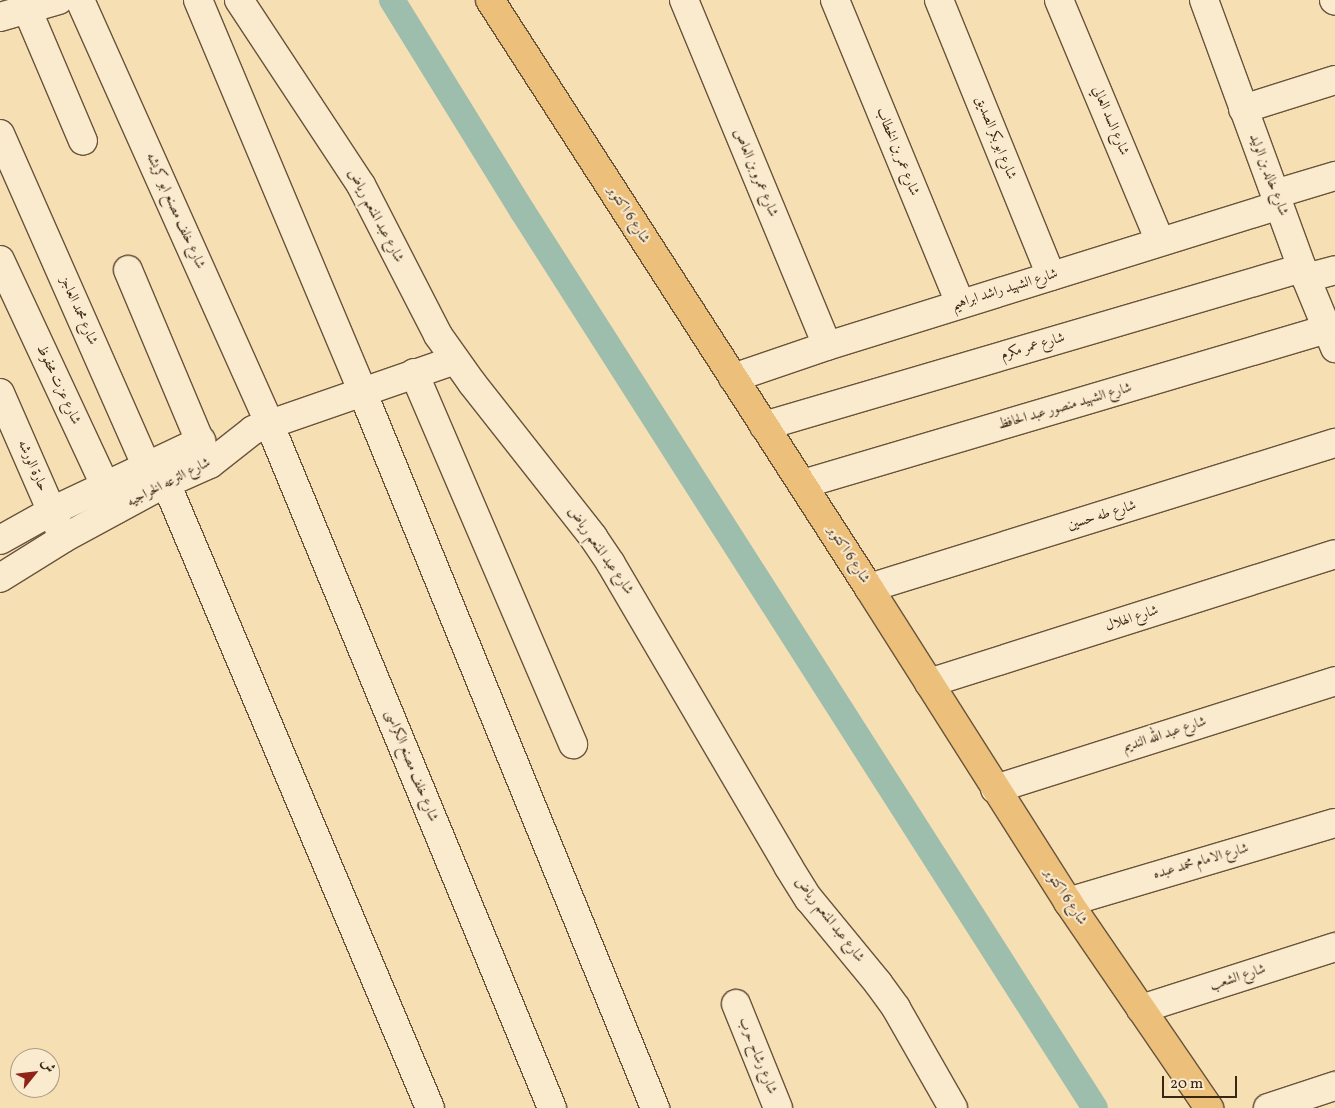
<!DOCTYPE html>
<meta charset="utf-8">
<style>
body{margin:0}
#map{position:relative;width:1335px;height:1108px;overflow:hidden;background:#f7dfb4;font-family:Vollkorn,Amiri,serif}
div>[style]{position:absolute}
.canal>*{height:26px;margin:-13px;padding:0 13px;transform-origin:13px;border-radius:13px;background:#9dbdad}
.roads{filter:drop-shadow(1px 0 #68543b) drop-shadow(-1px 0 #68543b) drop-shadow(0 1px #68543b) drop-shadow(0 -1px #68543b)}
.minor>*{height:28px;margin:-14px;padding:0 14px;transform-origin:14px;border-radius:14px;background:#faeace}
.major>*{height:28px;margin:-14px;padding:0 14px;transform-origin:14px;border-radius:14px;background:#ecc07a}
span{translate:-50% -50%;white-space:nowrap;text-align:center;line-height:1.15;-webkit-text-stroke:4px #faeace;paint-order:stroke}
.street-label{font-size:14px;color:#392613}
.north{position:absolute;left:10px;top:1048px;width:50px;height:50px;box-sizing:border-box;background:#faeace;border:1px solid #ad9c83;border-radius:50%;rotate:61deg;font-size:14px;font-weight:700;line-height:20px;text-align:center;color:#392613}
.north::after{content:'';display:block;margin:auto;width:18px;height:22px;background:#8f2418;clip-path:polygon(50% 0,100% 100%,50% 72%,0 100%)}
.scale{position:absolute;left:1162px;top:1076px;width:75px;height:22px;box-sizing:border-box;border:2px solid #392613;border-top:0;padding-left:6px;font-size:15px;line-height:18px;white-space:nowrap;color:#392613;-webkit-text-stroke:4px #faeace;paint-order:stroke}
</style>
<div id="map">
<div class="canal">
<div style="left:392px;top:0;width:249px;rotate:58.3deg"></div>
<div style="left:523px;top:212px;width:1063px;rotate:57.45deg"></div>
</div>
<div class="roads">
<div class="minor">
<div style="left:80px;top:0;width:463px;rotate:65.9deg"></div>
<div style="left:269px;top:423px;width:741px;rotate:67.55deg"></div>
<div style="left:198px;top:0;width:424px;rotate:67.2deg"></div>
<div style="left:362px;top:391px;width:775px;rotate:67.77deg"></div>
<div style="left:239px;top:0;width:222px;rotate:56.6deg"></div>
<div style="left:361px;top:185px;width:169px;rotate:62.8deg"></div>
<div style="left:438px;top:335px;width:59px;rotate:54.7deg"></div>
<div style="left:472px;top:383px;width:196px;rotate:51.8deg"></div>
<div style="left:593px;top:537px;width:32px;rotate:56deg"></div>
<div style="left:611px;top:564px;width:350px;rotate:59.6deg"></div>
<div style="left:788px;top:866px;width:39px;rotate:58deg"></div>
<div style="left:809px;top:899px;width:109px;rotate:50.6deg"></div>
<div style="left:878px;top:983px;width:31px;rotate:54deg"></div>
<div style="left:896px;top:1008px;width:115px;rotate:60.3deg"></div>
<div style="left:684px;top:0;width:374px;rotate:67.5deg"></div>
<div style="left:835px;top:0;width:329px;rotate:67.6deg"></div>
<div style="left:939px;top:0;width:298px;rotate:67.9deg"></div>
<div style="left:1059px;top:0;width:262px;rotate:67.3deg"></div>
<div style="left:1204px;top:0;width:296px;rotate:69.9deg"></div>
<div style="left:1306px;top:278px;width:76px;rotate:67.5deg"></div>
<div style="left:1334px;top:0;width:1px;rotate:45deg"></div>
<div style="left:27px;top:9px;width:143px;rotate:67deg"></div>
<div style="left:0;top:17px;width:61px;rotate:-16.1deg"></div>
<div style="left:1243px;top:109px;width:96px;rotate:-17.5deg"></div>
<div style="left:0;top:134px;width:387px;rotate:66.2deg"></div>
<div style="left:1275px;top:194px;width:63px;rotate:-16.7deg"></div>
<div style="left:0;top:260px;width:275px;rotate:65deg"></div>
<div style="left:128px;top:270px;width:204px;rotate:67.2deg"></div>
<div style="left:1306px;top:278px;width:30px;rotate:-15deg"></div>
<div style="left:414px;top:373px;width:404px;rotate:66.8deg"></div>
<div style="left:733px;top:378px;width:99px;rotate:-18.8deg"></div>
<div style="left:827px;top:346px;width:473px;rotate:-17.3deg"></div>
<div style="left:0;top:393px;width:147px;rotate:66.4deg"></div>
<div style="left:764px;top:426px;width:561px;rotate:-16.37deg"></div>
<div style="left:166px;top:483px;width:678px;rotate:67.1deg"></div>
<div style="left:803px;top:484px;width:546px;rotate:-16.48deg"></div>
<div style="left:0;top:540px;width:60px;rotate:-29.1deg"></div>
<div style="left:52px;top:511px;width:165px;rotate:-25.2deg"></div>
<div style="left:0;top:578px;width:75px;rotate:-32deg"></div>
<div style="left:64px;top:538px;width:105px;rotate:-28.5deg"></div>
<div style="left:156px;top:488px;width:59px;rotate:-24deg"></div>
<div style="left:210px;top:464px;width:55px;rotate:-38.3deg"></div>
<div style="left:253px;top:430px;width:214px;rotate:-19.1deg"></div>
<div style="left:869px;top:588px;width:488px;rotate:-17.3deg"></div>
<div style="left:929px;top:683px;width:426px;rotate:-17.6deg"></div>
<div style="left:995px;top:789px;width:357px;rotate:-17.6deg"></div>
<div style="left:1068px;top:902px;width:278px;rotate:-16.5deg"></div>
<div style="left:736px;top:1004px;width:112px;rotate:68deg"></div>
<div style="left:1141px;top:1009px;width:204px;rotate:-17.7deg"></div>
<div style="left:1268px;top:1108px;width:71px;rotate:-18.2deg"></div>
</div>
<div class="major">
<div style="left:490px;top:0;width:700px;rotate:57.2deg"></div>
<div style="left:869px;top:588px;width:372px;rotate:57.6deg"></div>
<div style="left:1068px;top:902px;width:250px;rotate:55.6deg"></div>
</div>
</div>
<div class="street-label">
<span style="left:1110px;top:121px;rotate:67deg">شارع السد العالي</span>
<span style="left:995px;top:138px;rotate:68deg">شارع ابو بكر الصديق</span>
<span style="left:897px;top:152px;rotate:68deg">شارع عمر بن الخطاب</span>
<span style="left:755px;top:173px;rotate:67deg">شارع عمرو بن العاص</span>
<span style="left:1268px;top:175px;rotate:69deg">شارع خالد بن الوليد</span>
<span style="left:175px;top:211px;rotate:66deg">شارع خلف مصنع ابو كريشه</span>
<span style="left:628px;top:215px;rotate:57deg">شارع 6 اكتوبر</span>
<span style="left:375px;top:216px;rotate:62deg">شارع عبد المنعم رياض</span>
<span style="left:1005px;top:290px;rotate:-17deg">شارع الشهيد راشد ابراهيم</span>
<span style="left:78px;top:311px;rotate:66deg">شارع محمد العاجز</span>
<span style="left:1033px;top:347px;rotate:-16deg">شارع عمر مكرم</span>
<span style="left:58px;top:385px;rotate:65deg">شارع عزت محفوظ</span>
<span style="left:1065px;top:407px;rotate:-16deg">شارع الشهيد منصور عبد الحافظ</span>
<span style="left:32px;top:466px;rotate:66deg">حارة الورشه</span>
<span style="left:169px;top:483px;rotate:-27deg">شارع الترعه الخراجيه</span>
<span style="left:1102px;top:516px;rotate:-17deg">شارع طه حسين</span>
<span style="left:600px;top:551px;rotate:55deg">شارع عبد المنعم رياض</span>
<span style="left:848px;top:555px;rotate:57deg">شارع 6 اكتوبر</span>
<span style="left:1132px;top:619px;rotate:-18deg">شارع الهلال</span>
<span style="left:1165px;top:735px;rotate:-18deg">شارع عبد الله النديم</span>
<span style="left:411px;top:766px;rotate:68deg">شارع خلف مصنع الكراسى</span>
<span style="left:1201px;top:862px;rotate:-16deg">شارع الامام محمد عبده</span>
<span style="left:1065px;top:897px;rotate:56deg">شارع 6 اكتوبر</span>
<span style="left:829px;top:920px;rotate:52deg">شارع عبد المنعم رياض</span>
<span style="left:1238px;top:978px;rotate:-18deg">شارع الشعب</span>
<span style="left:757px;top:1056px;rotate:68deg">شارع رشاح حرب</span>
</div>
<div class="north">ش</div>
<div class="scale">20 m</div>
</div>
